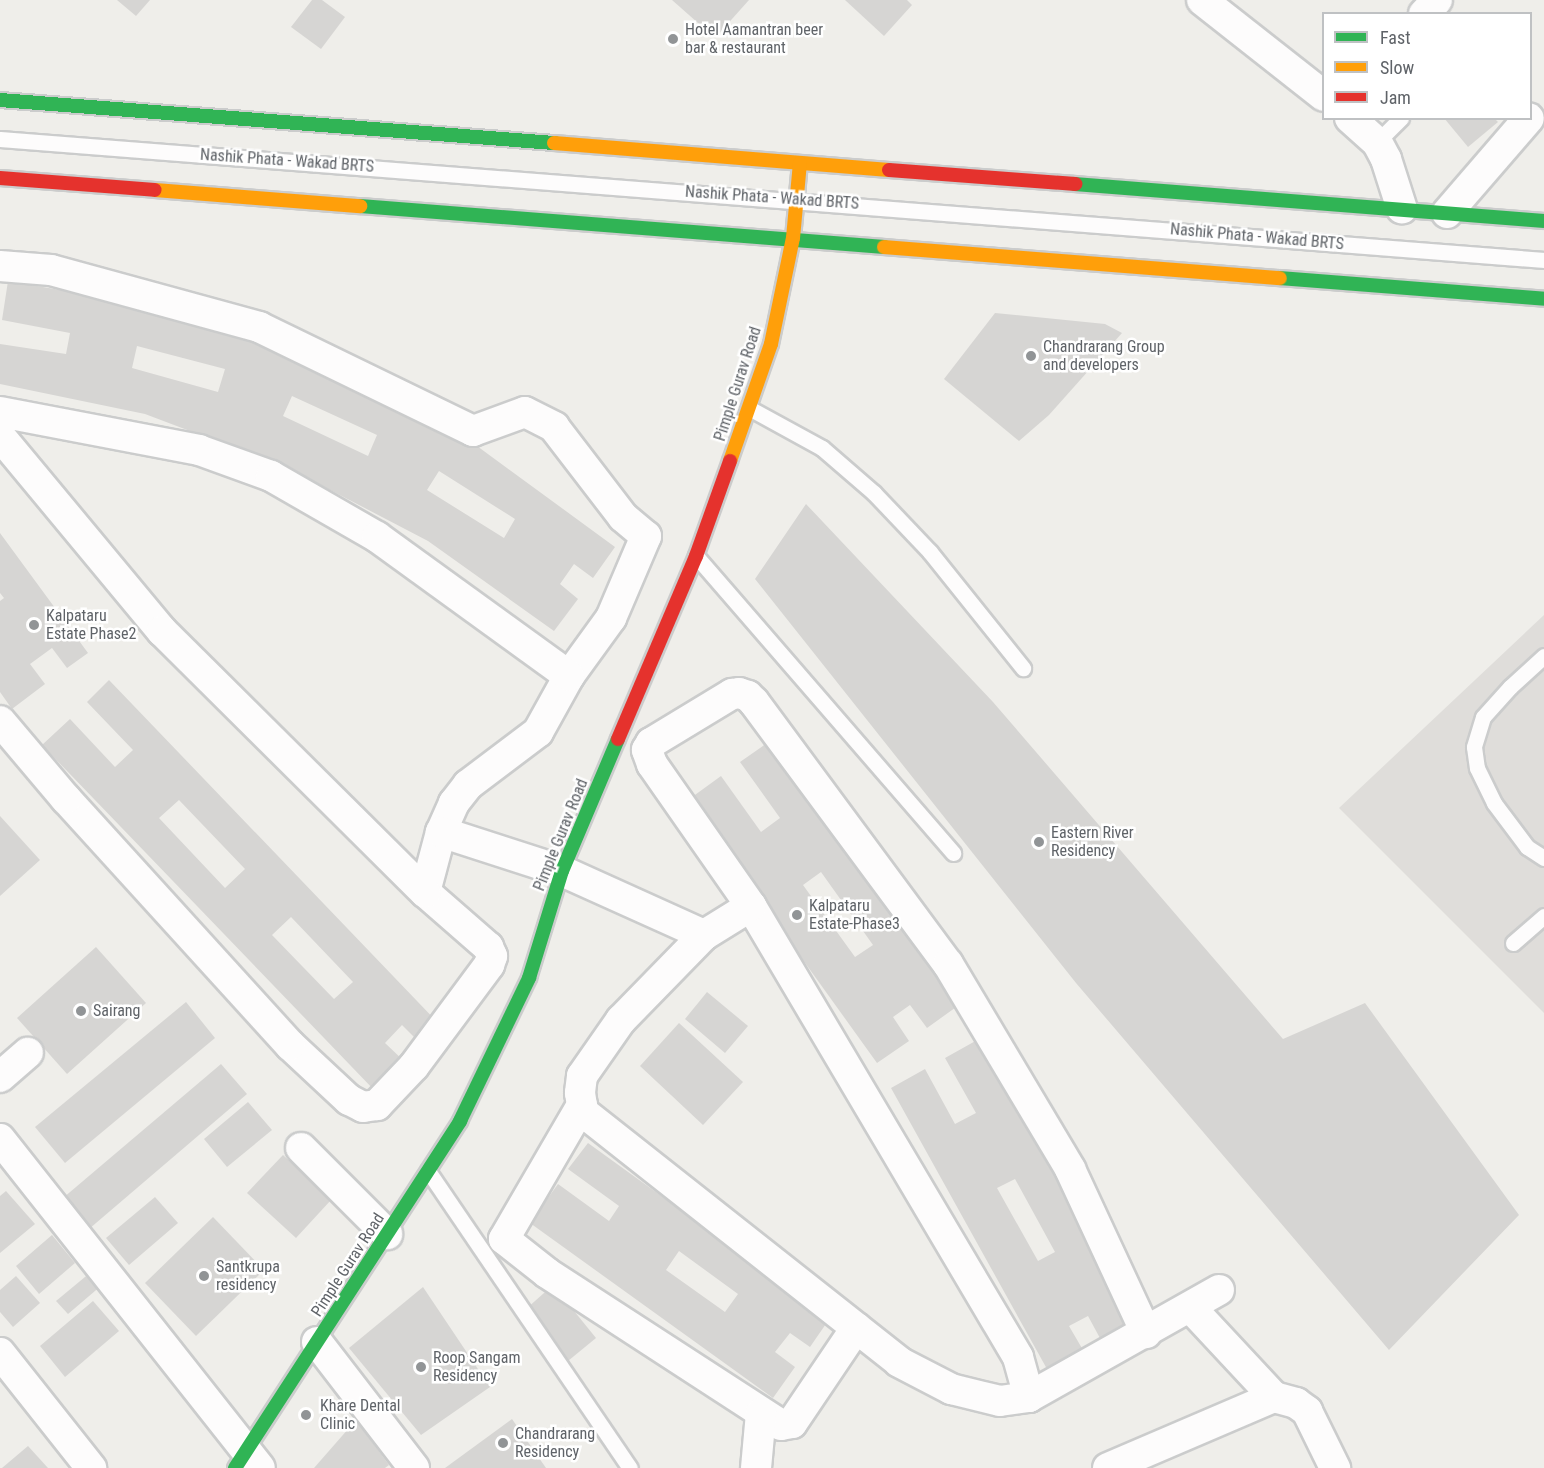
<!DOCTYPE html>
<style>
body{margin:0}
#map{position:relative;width:1544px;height:1468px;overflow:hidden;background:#efeeea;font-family:"Roboto Condensed",sans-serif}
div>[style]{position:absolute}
.industrial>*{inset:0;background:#dfddda}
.building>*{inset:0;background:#d6d5d3}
.roads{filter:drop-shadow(2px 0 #cbcccc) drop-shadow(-2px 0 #cbcccc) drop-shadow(0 2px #cbcccc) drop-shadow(0 -2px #cbcccc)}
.lane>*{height:15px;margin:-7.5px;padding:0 7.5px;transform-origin:7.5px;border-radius:7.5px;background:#fdfcfc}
.street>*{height:30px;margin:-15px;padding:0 15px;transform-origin:15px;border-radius:15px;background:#fdfcfc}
.fast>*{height:14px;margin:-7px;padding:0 7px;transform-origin:7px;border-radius:7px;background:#30b455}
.slow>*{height:14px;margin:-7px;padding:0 7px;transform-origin:7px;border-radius:7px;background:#ff9f0a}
.jam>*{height:14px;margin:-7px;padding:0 7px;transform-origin:7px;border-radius:7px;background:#e5322d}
.dots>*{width:16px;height:16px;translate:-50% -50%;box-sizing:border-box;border:3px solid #fff;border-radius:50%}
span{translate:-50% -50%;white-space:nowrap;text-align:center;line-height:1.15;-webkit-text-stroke:5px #fff;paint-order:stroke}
.poi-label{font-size:16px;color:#5f6368}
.left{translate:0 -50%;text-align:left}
.street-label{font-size:16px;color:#5f6368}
.legend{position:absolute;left:1322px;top:12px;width:210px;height:108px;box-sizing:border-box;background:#fff;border:2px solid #bfc1c3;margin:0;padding:8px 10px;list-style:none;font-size:18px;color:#5f6368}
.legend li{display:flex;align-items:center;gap:12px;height:30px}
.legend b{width:30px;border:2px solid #bfc1c3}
</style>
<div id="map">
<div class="industrial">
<div style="clip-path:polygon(1544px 615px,1544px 1013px,1339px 808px)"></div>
</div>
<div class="building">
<div style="clip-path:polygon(117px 0,150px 0,136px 16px)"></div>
<div style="clip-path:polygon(312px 0,322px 0,345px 17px,321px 49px,291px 27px)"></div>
<div style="clip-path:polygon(672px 0,749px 0,715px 38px)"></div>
<div style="clip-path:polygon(845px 0,907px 0,912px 5px,884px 36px)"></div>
<div style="clip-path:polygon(1444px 118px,1494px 118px,1498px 122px,1468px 147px)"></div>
<div style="clip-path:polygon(evenodd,8px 281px,165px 308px,323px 364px,477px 446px,615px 547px,593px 578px,574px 564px,560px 584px,578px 599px,554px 631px,428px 541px,290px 469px,145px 414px,0 384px,0 344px,66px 354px,70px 333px,2px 320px,8px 281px,137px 346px,225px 369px,218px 392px,132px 368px,137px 346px,8px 281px,292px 396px,377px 435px,368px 456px,283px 416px,292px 396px,8px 281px,439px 471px,515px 519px,504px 538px,427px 490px,439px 471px)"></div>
<div style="clip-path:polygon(995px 313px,1105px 324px,1122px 333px,1049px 415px,1019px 441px,944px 379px)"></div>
<div style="clip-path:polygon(806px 504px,993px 702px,1283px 1039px,1365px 1003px,1519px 1215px,1389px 1350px,1076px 983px,755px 579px)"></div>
<div style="clip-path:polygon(0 533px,88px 653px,67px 668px,52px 648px,30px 664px,45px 684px,12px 709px,0 692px,0 601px,4px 598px,0 593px)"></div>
<div style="clip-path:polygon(evenodd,109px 680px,441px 1026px,422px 1045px,402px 1025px,385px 1043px,405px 1062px,376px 1092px,42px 745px,70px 719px,115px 767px,133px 750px,87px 702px,109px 680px,179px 800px,245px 869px,225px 888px,159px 818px,179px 800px,109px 680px,291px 917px,353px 982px,334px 999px,272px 935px,291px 917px)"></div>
<div style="clip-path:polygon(evenodd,770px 741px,959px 1005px,927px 1028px,910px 1005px,893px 1017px,909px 1041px,877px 1063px,688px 800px,721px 776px,761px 832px,780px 818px,740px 762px,770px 741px,821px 872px,873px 945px,855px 957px,803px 885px,821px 872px)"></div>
<div style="clip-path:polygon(0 816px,40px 860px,0 896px)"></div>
<div style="clip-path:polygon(96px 947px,146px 1003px,67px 1074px,17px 1018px)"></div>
<div style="clip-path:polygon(707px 992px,748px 1026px,725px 1053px,685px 1019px)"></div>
<div style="clip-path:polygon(186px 1002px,215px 1038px,65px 1163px,35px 1127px)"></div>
<div style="clip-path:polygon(679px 1023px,743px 1082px,703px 1125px,640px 1066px)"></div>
<div style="clip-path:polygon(evenodd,979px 1039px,1135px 1321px,1101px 1340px,1088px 1316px,1069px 1326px,1083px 1350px,1047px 1369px,891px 1088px,925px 1069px,955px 1124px,976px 1113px,945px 1058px,979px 1039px,1015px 1179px,1055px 1252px,1038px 1261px,997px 1188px,1015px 1179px)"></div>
<div style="clip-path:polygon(221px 1064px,247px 1094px,89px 1229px,63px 1198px)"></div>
<div style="clip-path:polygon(248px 1102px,272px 1130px,227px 1167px,204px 1139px)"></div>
<div style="clip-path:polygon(evenodd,588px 1143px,830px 1318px,810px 1347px,790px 1333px,775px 1352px,795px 1367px,773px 1398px,530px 1223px,558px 1184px,609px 1221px,619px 1206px,568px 1169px,588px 1143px,679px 1251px,738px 1294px,725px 1312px,666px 1270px,679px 1251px)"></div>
<div style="clip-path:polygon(283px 1155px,331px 1200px,296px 1238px,247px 1193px)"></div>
<div style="clip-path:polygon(6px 1191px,35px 1224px,0 1253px,0 1196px)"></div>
<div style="clip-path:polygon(155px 1197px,178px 1223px,129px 1265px,106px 1238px)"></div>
<div style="clip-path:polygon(213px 1217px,264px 1270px,196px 1336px,145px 1283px)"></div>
<div style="clip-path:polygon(52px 1235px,75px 1263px,39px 1294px,16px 1266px)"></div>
<div style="clip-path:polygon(91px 1272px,102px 1285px,68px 1314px,56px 1301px)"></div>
<div style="clip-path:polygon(16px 1276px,40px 1303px,13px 1327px,0 1312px,0 1290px)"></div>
<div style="clip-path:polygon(553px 1285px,596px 1338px,568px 1361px,526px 1309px)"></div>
<div style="clip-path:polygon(423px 1287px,490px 1387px,421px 1435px,349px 1348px)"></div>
<div style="clip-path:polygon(93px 1301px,119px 1331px,65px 1377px,40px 1346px)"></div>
<div style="clip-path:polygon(512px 1419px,546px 1468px,445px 1468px)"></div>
<div style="clip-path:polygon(356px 1420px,389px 1465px,385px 1468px,314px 1468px)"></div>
<div style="clip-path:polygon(28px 1446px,48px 1468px,2px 1468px)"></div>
</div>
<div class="roads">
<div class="lane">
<div style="left:0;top:139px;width:1549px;rotate:4.48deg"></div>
<div style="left:1377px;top:142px;width:34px;rotate:-45deg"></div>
<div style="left:749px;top:408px;width:83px;rotate:28.7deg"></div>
<div style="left:822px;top:448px;width:69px;rotate:40.9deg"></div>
<div style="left:874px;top:493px;width:81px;rotate:46.5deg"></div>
<div style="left:930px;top:552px;width:149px;rotate:51.3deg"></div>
<div style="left:696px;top:556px;width:393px;rotate:49.1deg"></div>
<div style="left:1544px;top:656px;width:46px;rotate:137.6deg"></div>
<div style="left:1510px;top:687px;width:40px;rotate:132deg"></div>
<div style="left:1483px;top:717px;width:31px;rotate:107deg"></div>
<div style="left:1474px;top:747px;width:21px;rotate:82deg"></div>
<div style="left:1477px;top:768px;width:39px;rotate:64deg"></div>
<div style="left:1494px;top:803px;width:55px;rotate:53.1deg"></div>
<div style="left:1527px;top:847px;width:20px;rotate:33deg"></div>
<div style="left:1513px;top:943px;width:41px;rotate:-41.1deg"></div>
<div style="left:428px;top:1171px;width:359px;rotate:55.8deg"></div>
</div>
<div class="street">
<div style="left:1202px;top:0;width:155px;rotate:38.2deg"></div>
<div style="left:1424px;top:14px;width:19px;rotate:-47deg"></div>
<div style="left:1350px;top:118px;width:36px;rotate:42deg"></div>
<div style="left:1377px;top:142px;width:19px;rotate:62deg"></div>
<div style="left:1386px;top:159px;width:52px;rotate:72.3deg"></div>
<div style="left:1447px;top:213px;width:125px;rotate:-49.2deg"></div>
<div style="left:0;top:266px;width:51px;rotate:4.5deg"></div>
<div style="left:51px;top:270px;width:216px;rotate:15.3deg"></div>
<div style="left:259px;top:327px;width:238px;rotate:25.9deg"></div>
<div style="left:473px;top:431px;width:55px;rotate:-20.1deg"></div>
<div style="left:525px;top:412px;width:33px;rotate:27deg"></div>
<div style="left:554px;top:427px;width:113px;rotate:52.5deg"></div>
<div style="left:623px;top:517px;width:30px;rotate:40deg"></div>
<div style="left:646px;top:536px;width:89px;rotate:113.1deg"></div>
<div style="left:611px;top:618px;width:72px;rotate:125.9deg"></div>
<div style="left:569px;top:676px;width:64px;rotate:119deg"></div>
<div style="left:538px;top:732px;width:88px;rotate:142.9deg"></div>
<div style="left:468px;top:785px;width:23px;rotate:128deg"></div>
<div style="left:454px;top:803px;width:32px;rotate:114deg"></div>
<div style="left:441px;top:832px;width:62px;rotate:104.9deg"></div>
<div style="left:425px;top:892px;width:84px;rotate:41.1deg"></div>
<div style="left:488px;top:947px;width:10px;rotate:66deg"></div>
<div style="left:492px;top:956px;width:9px;rotate:108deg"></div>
<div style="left:489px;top:965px;width:126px;rotate:126.6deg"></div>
<div style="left:414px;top:1066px;width:54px;rotate:133.5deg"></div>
<div style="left:377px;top:1105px;width:14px;rotate:172deg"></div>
<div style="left:363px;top:1107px;width:16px;rotate:-153deg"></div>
<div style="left:349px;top:1100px;width:81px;rotate:-137deg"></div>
<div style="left:290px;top:1045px;width:333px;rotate:-132.3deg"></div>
<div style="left:66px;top:799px;width:102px;rotate:-130.2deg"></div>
<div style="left:0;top:412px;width:203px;rotate:10.8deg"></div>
<div style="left:199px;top:450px;width:77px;rotate:19.9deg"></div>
<div style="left:271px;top:476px;width:122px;rotate:29.9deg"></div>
<div style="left:377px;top:537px;width:237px;rotate:35.9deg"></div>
<div style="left:0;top:436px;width:254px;rotate:50.3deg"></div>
<div style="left:162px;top:631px;width:371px;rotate:44.8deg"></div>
<div style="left:441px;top:832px;width:127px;rotate:17.9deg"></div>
<div style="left:562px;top:871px;width:156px;rotate:24.3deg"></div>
<div style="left:704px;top:935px;width:119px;rotate:134.3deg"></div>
<div style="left:621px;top:1020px;width:68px;rotate:124.9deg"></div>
<div style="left:582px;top:1076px;width:17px;rotate:97deg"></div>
<div style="left:580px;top:1093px;width:19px;rotate:81deg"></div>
<div style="left:583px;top:1112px;width:403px;rotate:38.3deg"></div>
<div style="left:899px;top:1362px;width:59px;rotate:27.4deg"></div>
<div style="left:951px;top:1389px;width:50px;rotate:13.8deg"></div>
<div style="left:1000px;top:1401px;width:29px;rotate:-8deg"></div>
<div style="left:1029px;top:1397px;width:41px;rotate:-105.4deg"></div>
<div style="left:1018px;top:1357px;width:524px;rotate:-120.63deg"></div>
<div style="left:751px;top:906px;width:55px;rotate:148.3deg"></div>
<div style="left:751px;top:906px;width:173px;rotate:-124.9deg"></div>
<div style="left:652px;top:764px;width:15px;rotate:-110deg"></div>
<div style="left:647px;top:750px;width:8px;rotate:-60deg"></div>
<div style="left:651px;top:743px;width:95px;rotate:-31.2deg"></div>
<div style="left:732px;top:694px;width:7px;rotate:-8deg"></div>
<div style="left:739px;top:693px;width:9px;rotate:18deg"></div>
<div style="left:748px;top:696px;width:8px;rotate:45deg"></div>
<div style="left:754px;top:702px;width:326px;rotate:53.5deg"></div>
<div style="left:948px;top:964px;width:239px;rotate:59.2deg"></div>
<div style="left:1070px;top:1169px;width:181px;rotate:65.1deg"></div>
<div style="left:0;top:1077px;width:37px;rotate:-41deg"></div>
<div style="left:582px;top:1105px;width:155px;rotate:120.2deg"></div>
<div style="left:504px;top:1239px;width:55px;rotate:38.3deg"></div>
<div style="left:547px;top:1273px;width:279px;rotate:33deg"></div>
<div style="left:781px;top:1425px;width:11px;rotate:-10deg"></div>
<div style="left:792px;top:1423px;width:115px;rotate:-56deg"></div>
<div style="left:0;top:1139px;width:419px;rotate:51.7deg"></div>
<div style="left:301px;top:1148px;width:122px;rotate:45deg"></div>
<div style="left:317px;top:1342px;width:159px;rotate:52.4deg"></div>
<div style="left:0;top:1353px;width:147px;rotate:51.6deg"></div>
<div style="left:1029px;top:1397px;width:218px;rotate:-29.4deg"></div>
<div style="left:1274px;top:1397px;width:23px;rotate:15deg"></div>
<div style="left:1296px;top:1403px;width:14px;rotate:36deg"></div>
<div style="left:1307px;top:1411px;width:64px;rotate:63.8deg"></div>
<div style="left:756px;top:1468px;width:55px;rotate:-84.8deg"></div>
<div style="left:1108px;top:1468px;width:181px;rotate:-23.2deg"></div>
<div style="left:1274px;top:1397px;width:122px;rotate:-133deg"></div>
</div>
<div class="fast">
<div style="left:0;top:100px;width:556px;rotate:4.44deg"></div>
<div style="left:1075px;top:184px;width:470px;rotate:4.5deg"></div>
<div style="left:360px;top:206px;width:526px;rotate:4.47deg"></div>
<div style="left:1280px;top:278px;width:265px;rotate:4.5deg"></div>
<div style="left:235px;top:1468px;width:414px;rotate:-57deg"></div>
<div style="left:460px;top:1121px;width:159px;rotate:-64.2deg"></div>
<div style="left:529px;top:978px;width:112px;rotate:-72.9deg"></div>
<div style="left:562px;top:871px;width:143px;rotate:-67deg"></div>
</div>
<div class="slow">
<div style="left:554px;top:143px;width:336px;rotate:4.6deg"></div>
<div style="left:155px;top:190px;width:206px;rotate:4.5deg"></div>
<div style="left:884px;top:247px;width:397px;rotate:4.5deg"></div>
<div style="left:730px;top:461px;width:124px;rotate:-70.7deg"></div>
<div style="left:771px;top:344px;width:108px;rotate:-78.3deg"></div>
<div style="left:793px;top:238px;width:75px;rotate:-84.7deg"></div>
</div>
<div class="jam">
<div style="left:889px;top:170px;width:187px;rotate:4.3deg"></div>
<div style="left:0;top:178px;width:155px;rotate:4.4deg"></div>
<div style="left:618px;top:739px;width:199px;rotate:-66.9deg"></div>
<div style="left:696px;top:556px;width:101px;rotate:-70.3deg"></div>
</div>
</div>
<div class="dots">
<div style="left:673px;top:39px;background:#919496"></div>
<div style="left:1031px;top:356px;background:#919496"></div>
<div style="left:34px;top:625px;background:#919496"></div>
<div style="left:1039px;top:842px;background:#919496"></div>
<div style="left:797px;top:915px;background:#919496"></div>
<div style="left:81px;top:1011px;background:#919496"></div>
<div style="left:204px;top:1276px;background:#919496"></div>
<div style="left:421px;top:1367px;background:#919496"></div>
<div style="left:306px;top:1415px;background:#919496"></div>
<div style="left:503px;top:1443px;background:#919496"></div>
</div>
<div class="poi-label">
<span class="left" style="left:685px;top:39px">Hotel Aamantran beer<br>bar &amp; restaurant</span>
<span class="left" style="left:1043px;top:356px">Chandrarang Group<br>and developers</span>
<span class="left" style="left:46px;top:625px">Kalpataru<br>Estate Phase2</span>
<span class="left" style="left:1051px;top:842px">Eastern River<br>Residency</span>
<span class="left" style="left:809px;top:915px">Kalpataru<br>Estate-Phase3</span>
<span class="left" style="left:93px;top:1011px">Sairang</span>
<span class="left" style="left:216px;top:1276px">Santkrupa<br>residency</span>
<span class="left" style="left:433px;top:1367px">Roop Sangam<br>Residency</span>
<span class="left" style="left:320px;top:1415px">Khare Dental<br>Clinic</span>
<span class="left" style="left:515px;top:1443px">Chandrarang<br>Residency</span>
</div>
<div class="street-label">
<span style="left:287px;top:161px;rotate:4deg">Nashik Phata - Wakad BRTS</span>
<span style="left:772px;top:198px;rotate:4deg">Nashik Phata - Wakad BRTS</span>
<span style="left:1257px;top:237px;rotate:5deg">Nashik Phata - Wakad BRTS</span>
<span style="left:738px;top:384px;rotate:-72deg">Pimple Gurav Road</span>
<span style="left:561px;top:835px;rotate:-68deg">Pimple Gurav Road</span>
<span style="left:348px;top:1265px;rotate:-57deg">Pimple Gurav Road</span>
</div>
<ul class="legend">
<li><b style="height:8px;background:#30b455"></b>Fast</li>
<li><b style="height:8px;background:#ff9f0a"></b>Slow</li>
<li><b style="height:8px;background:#e5322d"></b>Jam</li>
</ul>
</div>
